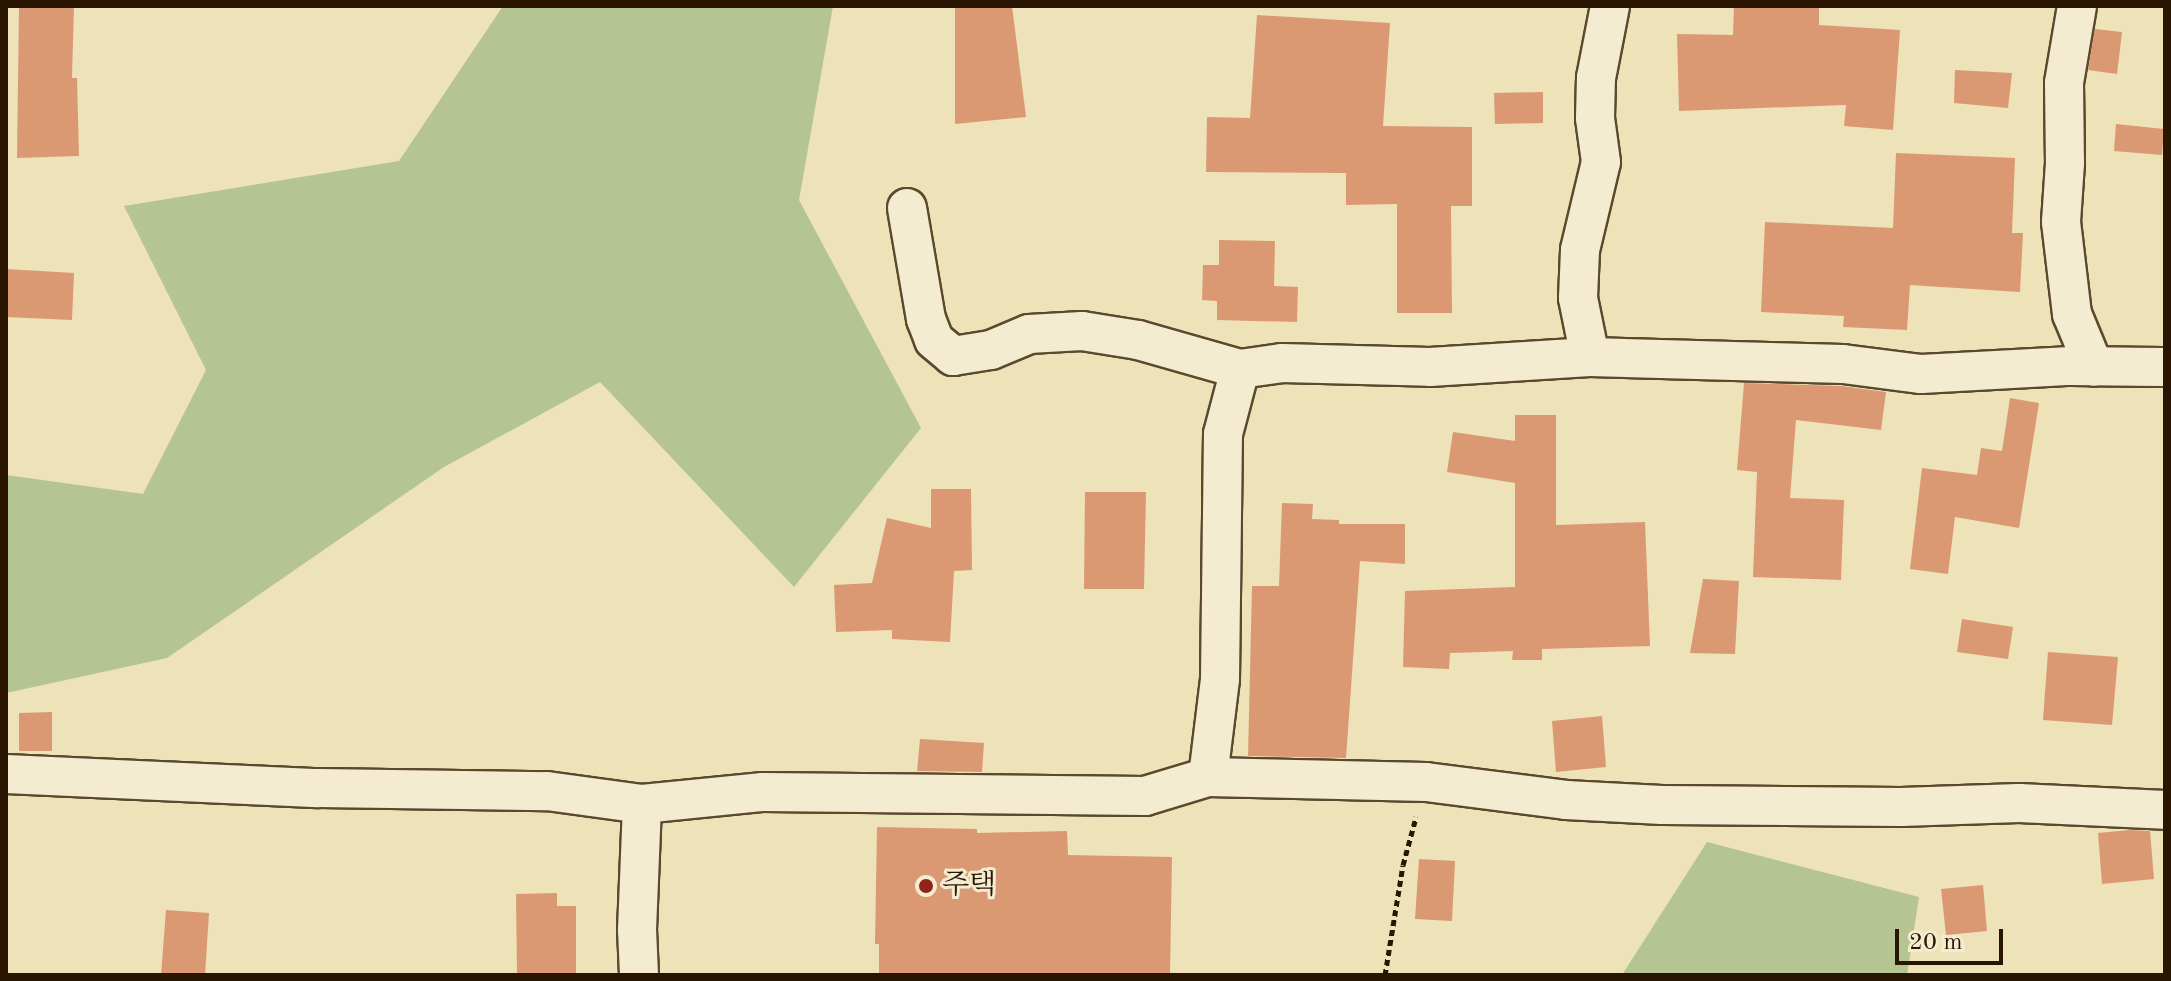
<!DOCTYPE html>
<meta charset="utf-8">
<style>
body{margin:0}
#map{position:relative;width:2171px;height:981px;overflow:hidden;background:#eee2b8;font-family:"Old Standard TT","Noto Serif KR",serif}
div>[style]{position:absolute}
.green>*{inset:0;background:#b4c493}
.building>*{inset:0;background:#da9973}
.path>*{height:5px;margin-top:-2.5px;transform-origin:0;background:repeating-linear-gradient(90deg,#2a1600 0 6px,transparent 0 10px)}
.roads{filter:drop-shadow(2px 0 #5b492e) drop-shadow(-2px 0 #5b492e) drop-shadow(0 2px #5b492e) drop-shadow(0 -2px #5b492e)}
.minor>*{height:38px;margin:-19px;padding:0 19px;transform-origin:19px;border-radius:19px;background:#f4ecd1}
.dots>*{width:22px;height:22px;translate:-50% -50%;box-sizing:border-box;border:4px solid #f4ecd1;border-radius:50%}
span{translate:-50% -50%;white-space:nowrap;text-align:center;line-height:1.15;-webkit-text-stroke:6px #f4ecd1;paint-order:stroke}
.poi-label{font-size:28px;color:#2a1600}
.left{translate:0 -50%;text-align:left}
.frame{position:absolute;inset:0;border:8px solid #2a1600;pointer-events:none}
.scale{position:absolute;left:1895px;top:929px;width:108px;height:36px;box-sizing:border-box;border:4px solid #2a1600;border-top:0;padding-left:10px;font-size:24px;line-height:28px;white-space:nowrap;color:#2a1600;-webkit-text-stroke:6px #f4ecd1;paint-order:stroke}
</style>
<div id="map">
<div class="green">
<div style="clip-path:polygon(503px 6px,833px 6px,799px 200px,921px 428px,794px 587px,600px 382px,444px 467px,167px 658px,6px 693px,6px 475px,143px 494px,206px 370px,124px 206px,399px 161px)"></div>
<div style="clip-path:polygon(1707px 842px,1919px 897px,1907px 975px,1622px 975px)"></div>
</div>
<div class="building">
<div style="clip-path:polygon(19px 6px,74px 6px,72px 78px,77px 78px,79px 156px,17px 158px)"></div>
<div style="clip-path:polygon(955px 6px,1012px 6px,1026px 117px,955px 124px)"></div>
<div style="clip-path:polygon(1734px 6px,1819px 6px,1819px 25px,1900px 30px,1893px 130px,1844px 126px,1846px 105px,1679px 111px,1677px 34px,1733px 35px)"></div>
<div style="clip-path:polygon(1257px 15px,1390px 23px,1383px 126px,1472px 127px,1472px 206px,1451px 206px,1452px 313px,1397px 313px,1397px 204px,1346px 205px,1346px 173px,1206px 172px,1207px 117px,1250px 118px)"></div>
<div style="clip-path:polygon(2095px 29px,2122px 32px,2117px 74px,2088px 70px)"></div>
<div style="clip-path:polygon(1955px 70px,2012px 73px,2008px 108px,1954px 103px)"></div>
<div style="clip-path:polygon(1543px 92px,1543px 123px,1495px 124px,1494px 93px)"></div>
<div style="clip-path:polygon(2116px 124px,2164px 129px,2162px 155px,2114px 151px)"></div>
<div style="clip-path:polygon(1896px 153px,2015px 158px,2012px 233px,2023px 233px,2020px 292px,1910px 285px,1907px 330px,1843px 327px,1844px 316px,1761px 312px,1765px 222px,1893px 228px)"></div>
<div style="clip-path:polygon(1219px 240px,1275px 241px,1274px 286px,1298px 287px,1297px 322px,1217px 320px,1217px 301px,1202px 300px,1203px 265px,1219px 265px)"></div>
<div style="clip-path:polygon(6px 269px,74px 273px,72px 320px,6px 317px)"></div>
<div style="clip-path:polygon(1744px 383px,1841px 386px,1886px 392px,1881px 430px,1796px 420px,1790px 498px,1844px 500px,1841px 580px,1753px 577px,1757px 472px,1737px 470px)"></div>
<div style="clip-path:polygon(2010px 398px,2039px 403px,2019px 528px,1955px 517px,1948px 574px,1910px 569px,1922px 468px,1977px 475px,1981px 448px,2002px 451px)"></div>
<div style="clip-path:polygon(1515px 415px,1556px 415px,1556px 525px,1645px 522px,1650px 646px,1542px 649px,1542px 660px,1512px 660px,1513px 651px,1450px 653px,1449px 669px,1403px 667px,1405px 591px,1515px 587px,1515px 483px,1447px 472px,1453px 432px,1515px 441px)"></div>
<div style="clip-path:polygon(931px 489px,971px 489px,972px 570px,954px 571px,950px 642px,892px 639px,892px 630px,836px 632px,834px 585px,872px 583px,887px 518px,931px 528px)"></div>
<div style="clip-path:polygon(1085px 492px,1146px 492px,1144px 589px,1084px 589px)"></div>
<div style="clip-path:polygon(1282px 503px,1313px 504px,1312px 519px,1339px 520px,1339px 524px,1405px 524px,1405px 564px,1360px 561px,1346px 758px,1248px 756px,1252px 586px,1279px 586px)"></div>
<div style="clip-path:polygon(1703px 579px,1739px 581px,1735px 654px,1690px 653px)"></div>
<div style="clip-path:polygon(1962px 619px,2013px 627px,2008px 659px,1957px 652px)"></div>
<div style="clip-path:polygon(2048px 652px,2118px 657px,2112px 725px,2043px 720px)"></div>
<div style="clip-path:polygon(52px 712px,52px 751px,19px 751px,19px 713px)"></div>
<div style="clip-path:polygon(1602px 716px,1606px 767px,1556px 772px,1552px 721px)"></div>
<div style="clip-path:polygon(920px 739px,984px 743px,982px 772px,917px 771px)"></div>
<div style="clip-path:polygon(877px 827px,977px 829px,977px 833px,1067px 831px,1068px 855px,1172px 857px,1170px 975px,879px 975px,879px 944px,875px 944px)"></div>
<div style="clip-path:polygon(2129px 830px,2150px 831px,2154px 879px,2102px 884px,2098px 833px)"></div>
<div style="clip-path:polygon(1419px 859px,1455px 861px,1452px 921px,1415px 919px)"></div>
<div style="clip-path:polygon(1983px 885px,1987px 931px,1946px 935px,1941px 889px)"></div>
<div style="clip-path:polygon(557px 893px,557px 906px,576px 906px,576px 975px,517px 975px,516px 894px)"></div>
<div style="clip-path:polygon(166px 910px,209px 913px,205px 975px,161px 975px)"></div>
</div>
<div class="path">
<div style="left:1385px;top:975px;width:111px;rotate:-80.7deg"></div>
<div style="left:1403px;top:865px;width:50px;rotate:-74.8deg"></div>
</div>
<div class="roads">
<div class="minor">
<div style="left:2077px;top:6px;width:78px;rotate:99.6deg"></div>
<div style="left:2064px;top:83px;width:80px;rotate:89.3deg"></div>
<div style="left:2065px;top:163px;width:59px;rotate:93.9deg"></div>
<div style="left:2061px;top:222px;width:93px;rotate:83.2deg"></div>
<div style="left:2072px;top:314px;width:57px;rotate:67.5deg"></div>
<div style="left:907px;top:208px;width:113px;rotate:80.3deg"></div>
<div style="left:926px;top:319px;width:22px;rotate:69deg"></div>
<div style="left:934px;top:340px;width:25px;rotate:40deg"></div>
<div style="left:953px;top:356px;width:38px;rotate:-9deg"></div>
<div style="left:991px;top:350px;width:41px;rotate:-22.8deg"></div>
<div style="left:1029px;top:334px;width:53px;rotate:-3.2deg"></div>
<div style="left:1082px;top:331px;width:57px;rotate:9.1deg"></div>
<div style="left:1138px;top:340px;width:106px;rotate:15.9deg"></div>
<div style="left:1240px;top:369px;width:42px;rotate:-8.1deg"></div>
<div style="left:1282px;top:363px;width:148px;rotate:1.5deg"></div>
<div style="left:1430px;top:367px;width:160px;rotate:-3.6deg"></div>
<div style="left:1590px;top:357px;width:253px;rotate:1.6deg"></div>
<div style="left:1843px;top:364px;width:79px;rotate:7.3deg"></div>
<div style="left:1921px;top:374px;width:150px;rotate:-3.1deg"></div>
<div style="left:2071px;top:366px;width:94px;rotate:0.6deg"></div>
<div style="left:1590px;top:357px;width:60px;rotate:-101.5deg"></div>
<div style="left:1578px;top:298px;width:48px;rotate:-87.6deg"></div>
<div style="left:1580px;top:250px;width:90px;rotate:-76.6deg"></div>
<div style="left:1601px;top:162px;width:44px;rotate:-97.8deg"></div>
<div style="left:1595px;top:118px;width:40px;rotate:-88.6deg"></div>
<div style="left:1596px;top:78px;width:73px;rotate:-79deg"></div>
<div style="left:6px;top:774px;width:313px;rotate:2.6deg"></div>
<div style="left:319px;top:788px;width:228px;rotate:0.8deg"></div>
<div style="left:547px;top:791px;width:96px;rotate:7.8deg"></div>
<div style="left:642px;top:804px;width:122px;rotate:-5.7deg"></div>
<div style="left:763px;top:792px;width:382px;rotate:0.6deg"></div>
<div style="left:1145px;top:796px;width:66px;rotate:-16.8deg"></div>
<div style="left:1208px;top:777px;width:99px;rotate:-83deg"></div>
<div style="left:1220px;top:679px;width:245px;rotate:-89.3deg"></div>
<div style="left:1223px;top:434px;width:67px;rotate:-75.3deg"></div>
<div style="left:1208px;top:777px;width:218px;rotate:1.3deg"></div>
<div style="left:1426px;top:782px;width:141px;rotate:7.3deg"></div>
<div style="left:1566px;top:800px;width:96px;rotate:3deg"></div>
<div style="left:1662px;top:805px;width:239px;rotate:0.5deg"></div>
<div style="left:1901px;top:807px;width:118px;rotate:-1.9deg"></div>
<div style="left:2019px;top:803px;width:146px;rotate:2.7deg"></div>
<div style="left:639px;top:975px;width:45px;rotate:-92.5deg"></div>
<div style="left:637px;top:930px;width:126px;rotate:-87.7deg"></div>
</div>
</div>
<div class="dots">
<div style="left:926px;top:886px;background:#8f2418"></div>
</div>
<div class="poi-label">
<span class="left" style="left:942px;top:886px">주택</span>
</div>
<div class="frame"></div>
<div class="scale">20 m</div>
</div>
